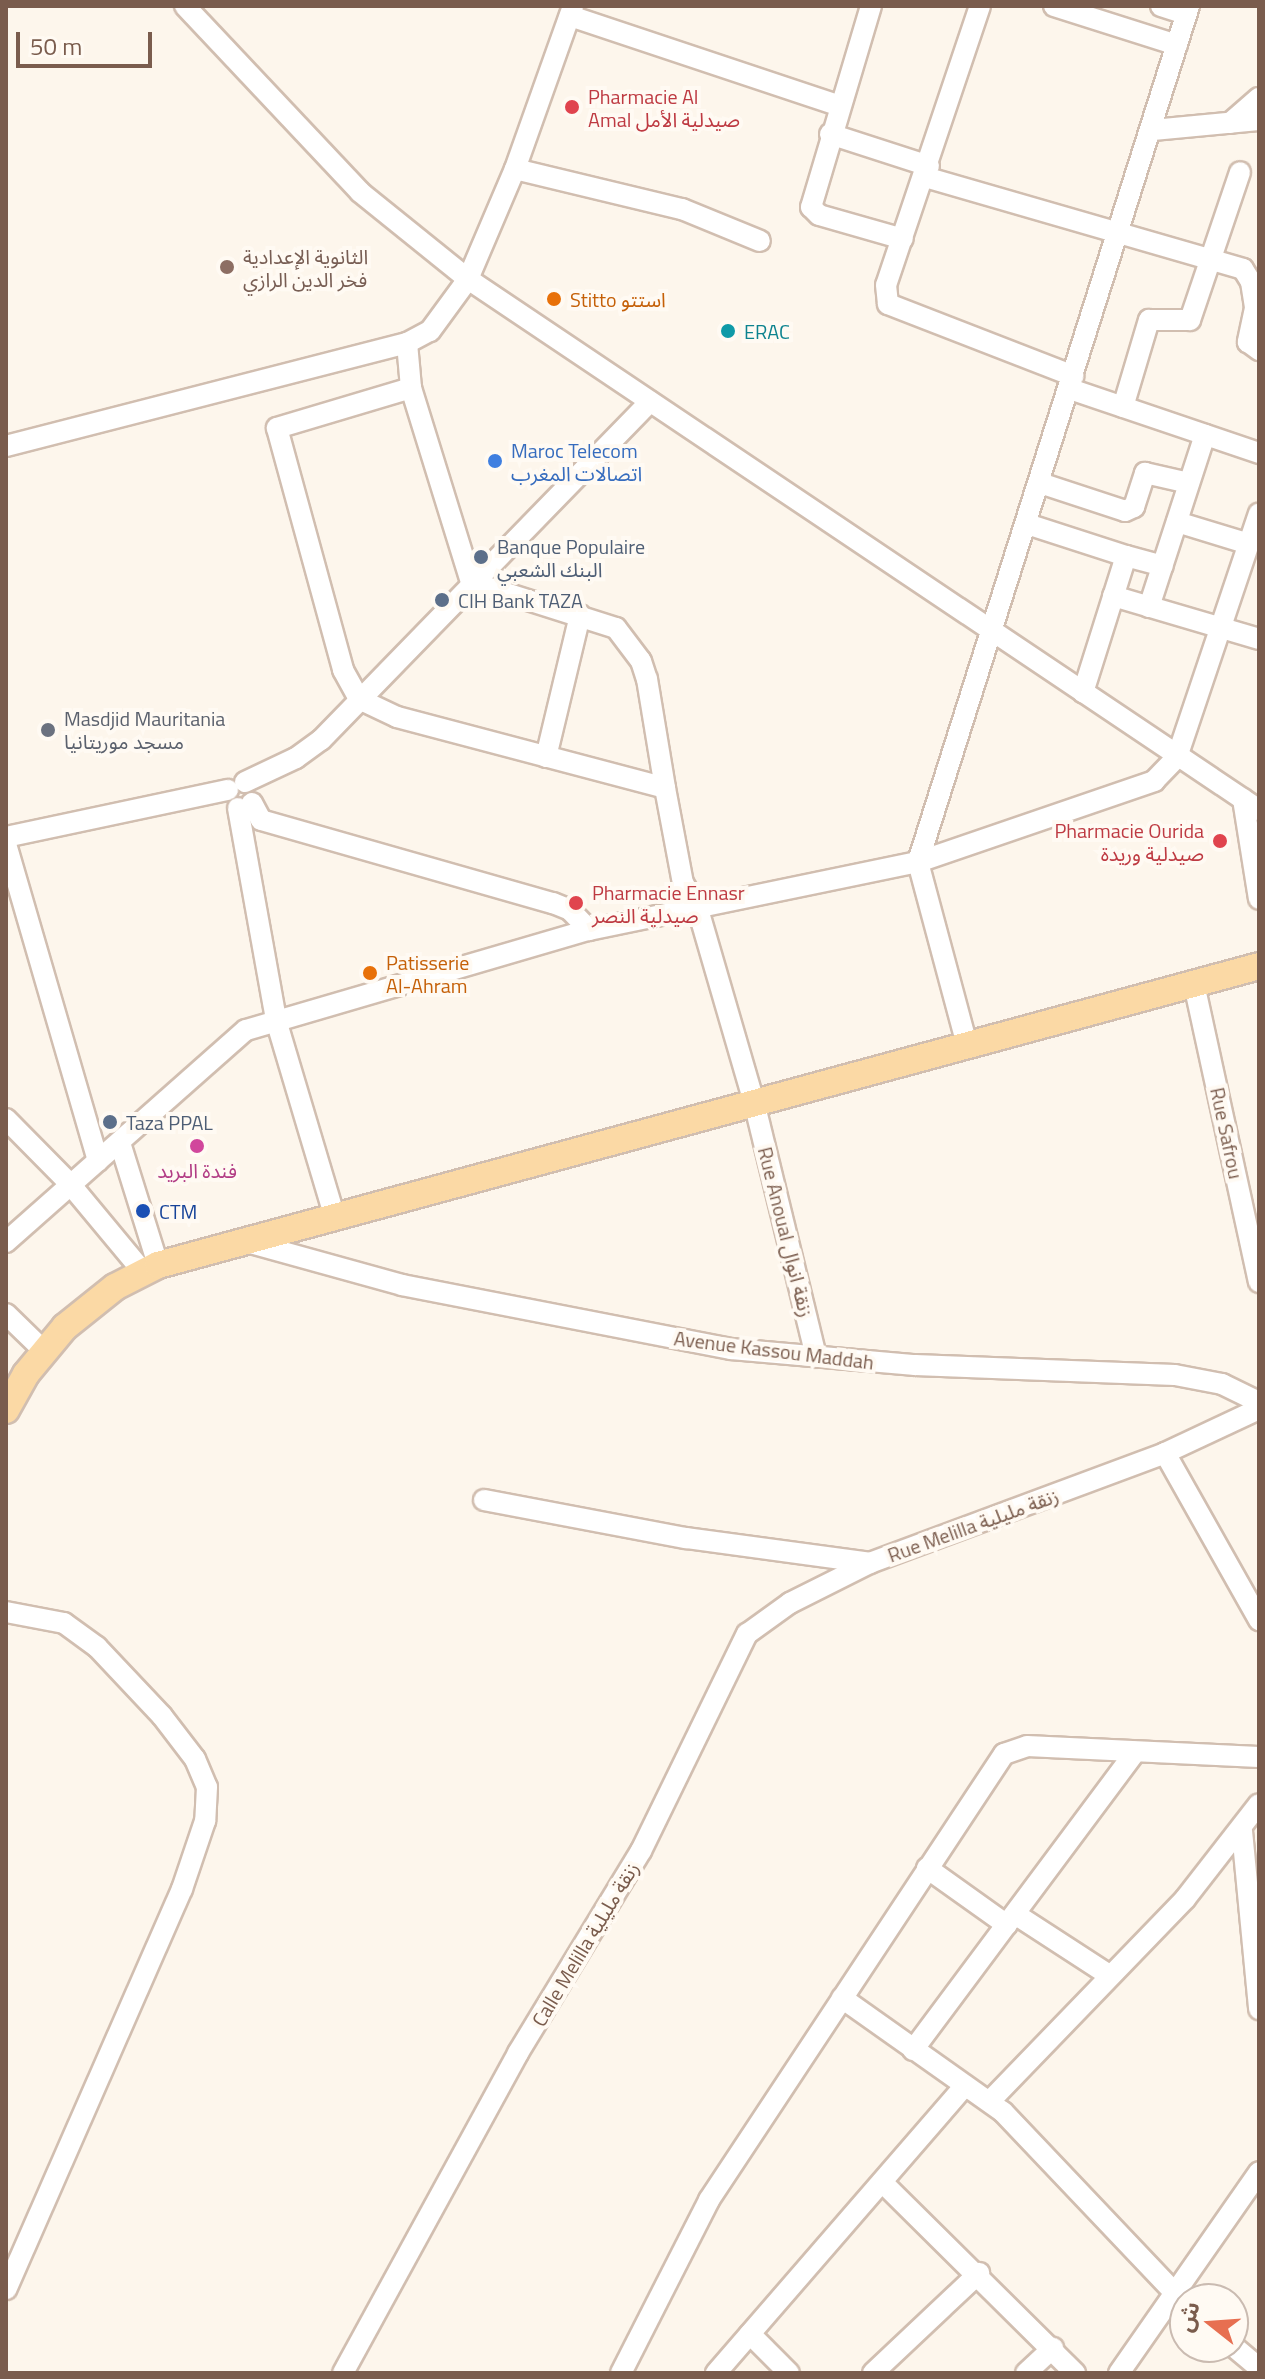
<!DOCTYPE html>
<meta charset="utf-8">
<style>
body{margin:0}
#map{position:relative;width:1265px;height:2379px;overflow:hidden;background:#fdf6ec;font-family:"Titillium Web","Noto Sans Arabic",sans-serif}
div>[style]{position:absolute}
.roads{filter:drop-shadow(2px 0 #d1beb0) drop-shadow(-2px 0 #d1beb0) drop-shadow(0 2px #d1beb0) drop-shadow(0 -2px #d1beb0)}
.minor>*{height:20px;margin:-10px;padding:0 10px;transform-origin:10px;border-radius:10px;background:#fff}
.major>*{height:26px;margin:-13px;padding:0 13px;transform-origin:13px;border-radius:13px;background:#fbd9a5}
.dots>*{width:22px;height:22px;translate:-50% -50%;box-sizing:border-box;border:4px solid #fffaf3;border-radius:50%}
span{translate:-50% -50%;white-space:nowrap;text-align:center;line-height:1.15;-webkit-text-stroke:8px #fffaf3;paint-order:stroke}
.health-label{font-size:20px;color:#be3a42}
.left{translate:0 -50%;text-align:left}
.right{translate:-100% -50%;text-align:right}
.education-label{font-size:20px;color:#785e54}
.food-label{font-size:20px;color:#c56008}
.culture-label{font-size:20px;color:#0d838f}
.shop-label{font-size:20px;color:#366cbe}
.service-label{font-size:20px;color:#4e5e75}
.worship-label{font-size:20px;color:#5b616d}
.street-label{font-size:20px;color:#7a5c4d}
.hotel-label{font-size:20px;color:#b23c85}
.transit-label{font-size:20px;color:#164399}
.frame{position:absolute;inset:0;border:8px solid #7a5c4d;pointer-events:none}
.north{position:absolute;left:1169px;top:2283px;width:80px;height:80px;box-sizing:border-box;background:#fffaf3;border:2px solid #cabbb1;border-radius:50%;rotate:287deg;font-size:22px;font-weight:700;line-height:32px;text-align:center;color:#7a5c4d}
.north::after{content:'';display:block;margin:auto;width:28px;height:36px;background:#e76f51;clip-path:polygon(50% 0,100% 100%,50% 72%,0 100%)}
.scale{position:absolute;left:16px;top:32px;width:136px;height:36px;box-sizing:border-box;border:4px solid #7a5c4d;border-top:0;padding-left:10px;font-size:24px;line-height:28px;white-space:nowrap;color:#7a5c4d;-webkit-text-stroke:6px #fffaf3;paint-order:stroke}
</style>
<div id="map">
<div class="roads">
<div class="minor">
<div style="left:185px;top:6px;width:255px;rotate:46.7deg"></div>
<div style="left:360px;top:192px;width:139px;rotate:38.9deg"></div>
<div style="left:468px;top:279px;width:953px;rotate:33.87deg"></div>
<div style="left:871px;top:6px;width:210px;rotate:106.6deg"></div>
<div style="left:811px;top:207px;width:11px;rotate:45deg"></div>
<div style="left:819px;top:215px;width:87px;rotate:15.9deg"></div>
<div style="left:980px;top:6px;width:294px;rotate:108.6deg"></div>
<div style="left:886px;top:285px;width:19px;rotate:84deg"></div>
<div style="left:888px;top:304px;width:199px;rotate:21.2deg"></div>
<div style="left:1054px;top:6px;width:129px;rotate:17.6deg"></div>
<div style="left:1161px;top:6px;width:26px;rotate:18deg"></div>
<div style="left:570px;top:16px;width:282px;rotate:18.4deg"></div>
<div style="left:1230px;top:123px;width:38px;rotate:-41deg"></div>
<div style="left:1153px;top:130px;width:106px;rotate:-5.4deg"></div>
<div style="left:830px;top:134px;width:104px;rotate:17.9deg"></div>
<div style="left:515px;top:169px;width:172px;rotate:13.5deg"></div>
<div style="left:682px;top:209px;width:84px;rotate:22.3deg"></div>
<div style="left:925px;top:177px;width:331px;rotate:16.1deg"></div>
<div style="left:1243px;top:269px;width:15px;rotate:58deg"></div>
<div style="left:1251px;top:282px;width:26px;rotate:81deg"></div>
<div style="left:1255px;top:308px;width:35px;rotate:102deg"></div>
<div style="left:1248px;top:342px;width:14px;rotate:36deg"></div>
<div style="left:407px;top:343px;width:45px;rotate:84.9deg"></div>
<div style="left:411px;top:388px;width:203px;rotate:72.8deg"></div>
<div style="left:471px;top:582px;width:152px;rotate:17.6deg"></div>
<div style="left:616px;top:628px;width:41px;rotate:52.9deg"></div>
<div style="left:641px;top:661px;width:19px;rotate:72deg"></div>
<div style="left:647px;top:679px;width:110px;rotate:80.6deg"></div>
<div style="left:411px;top:388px;width:140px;rotate:163.4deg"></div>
<div style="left:277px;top:428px;width:251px;rotate:74.7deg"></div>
<div style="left:343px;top:670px;width:33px;rotate:61deg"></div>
<div style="left:359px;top:699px;width:42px;rotate:25.3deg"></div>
<div style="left:397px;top:717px;width:277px;rotate:14.8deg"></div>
<div style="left:665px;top:788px;width:97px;rotate:79.3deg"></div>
<div style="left:683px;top:883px;width:27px;rotate:59deg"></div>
<div style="left:697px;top:906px;width:208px;rotate:73.8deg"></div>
<div style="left:755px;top:1106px;width:258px;rotate:76.3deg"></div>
<div style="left:1070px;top:389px;width:200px;rotate:18.7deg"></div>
<div style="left:1123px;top:407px;width:91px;rotate:-73.4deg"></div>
<div style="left:1149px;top:320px;width:41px"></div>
<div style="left:1190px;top:320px;width:156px;rotate:-71.3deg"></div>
<div style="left:6px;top:446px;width:414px;rotate:-14.4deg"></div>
<div style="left:407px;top:343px;width:26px;rotate:-28deg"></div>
<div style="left:430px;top:331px;width:64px;rotate:-53.8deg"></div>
<div style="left:468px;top:279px;width:120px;rotate:-66.9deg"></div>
<div style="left:515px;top:169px;width:173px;rotate:-70.4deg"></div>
<div style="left:1040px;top:483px;width:89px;rotate:18.2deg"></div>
<div style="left:1125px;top:511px;width:10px;rotate:-24deg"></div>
<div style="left:1134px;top:507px;width:36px;rotate:-72deg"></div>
<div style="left:1145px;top:473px;width:45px;rotate:12.8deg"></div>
<div style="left:1177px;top:522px;width:75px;rotate:17deg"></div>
<div style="left:1027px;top:524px;width:104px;rotate:17.9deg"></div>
<div style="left:1126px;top:556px;width:143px;rotate:107.5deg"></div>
<div style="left:1126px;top:556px;width:38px;rotate:15deg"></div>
<div style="left:1113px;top:596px;width:152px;rotate:16.4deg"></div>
<div style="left:1149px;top:607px;width:181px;rotate:-72deg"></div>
<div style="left:546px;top:757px;width:146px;rotate:-76.5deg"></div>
<div style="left:245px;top:782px;width:56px;rotate:-25.2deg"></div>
<div style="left:296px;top:758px;width:31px;rotate:-36deg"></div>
<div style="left:321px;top:740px;width:472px;rotate:-45.8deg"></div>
<div style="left:1243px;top:799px;width:101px;rotate:80.9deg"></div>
<div style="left:252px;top:803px;width:19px;rotate:62deg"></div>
<div style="left:261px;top:820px;width:304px;rotate:15.9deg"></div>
<div style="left:553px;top:903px;width:18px;rotate:22deg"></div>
<div style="left:570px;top:910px;width:28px;rotate:46deg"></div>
<div style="left:238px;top:808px;width:215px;rotate:79.8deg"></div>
<div style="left:276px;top:1020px;width:203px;rotate:73.4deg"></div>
<div style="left:6px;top:837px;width:227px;rotate:-12deg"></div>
<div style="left:6px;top:844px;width:330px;rotate:73.8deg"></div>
<div style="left:1194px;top:984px;width:305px;rotate:77.7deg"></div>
<div style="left:967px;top:1045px;width:189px;rotate:-105deg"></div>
<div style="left:918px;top:862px;width:898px;rotate:-72.43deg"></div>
<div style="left:6px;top:1119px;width:91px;rotate:45.4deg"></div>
<div style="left:70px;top:1184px;width:114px;rotate:50.3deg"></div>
<div style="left:121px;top:1146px;width:125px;rotate:72.7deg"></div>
<div style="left:6px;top:1242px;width:320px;rotate:-41.5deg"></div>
<div style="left:246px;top:1030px;width:357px;rotate:-16.3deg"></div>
<div style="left:589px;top:930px;width:336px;rotate:-11.7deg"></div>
<div style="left:918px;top:862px;width:250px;rotate:-18.9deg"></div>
<div style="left:1154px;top:781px;width:33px;rotate:-46deg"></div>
<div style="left:1177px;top:757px;width:257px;rotate:-71.4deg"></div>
<div style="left:247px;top:1242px;width:161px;rotate:15.5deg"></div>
<div style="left:402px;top:1285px;width:335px;rotate:11deg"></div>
<div style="left:731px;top:1349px;width:185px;rotate:5deg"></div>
<div style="left:915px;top:1365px;width:260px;rotate:2.2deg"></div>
<div style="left:1175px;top:1375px;width:48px;rotate:10.8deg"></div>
<div style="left:1222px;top:1384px;width:41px;rotate:25.9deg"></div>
<div style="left:6px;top:1314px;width:53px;rotate:44.2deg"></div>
<div style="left:1165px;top:1453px;width:192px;rotate:60.6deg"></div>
<div style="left:484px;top:1500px;width:206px;rotate:10.7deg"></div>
<div style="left:686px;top:1538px;width:186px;rotate:7.7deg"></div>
<div style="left:870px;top:1563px;width:315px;rotate:-20.4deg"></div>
<div style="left:1165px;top:1453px;width:104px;rotate:-25.1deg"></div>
<div style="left:6px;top:1612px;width:59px;rotate:10.7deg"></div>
<div style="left:64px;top:1623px;width:41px;rotate:36deg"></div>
<div style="left:97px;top:1647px;width:95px;rotate:46.7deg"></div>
<div style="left:162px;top:1716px;width:54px;rotate:52.5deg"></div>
<div style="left:195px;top:1759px;width:30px;rotate:67deg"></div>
<div style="left:207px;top:1787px;width:34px;rotate:93deg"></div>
<div style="left:205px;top:1821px;width:72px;rotate:108.7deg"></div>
<div style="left:182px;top:1889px;width:437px;rotate:113.7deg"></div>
<div style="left:1242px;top:1831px;width:179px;rotate:84.5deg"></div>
<div style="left:927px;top:1868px;width:98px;rotate:35.5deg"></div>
<div style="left:1015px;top:1914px;width:112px;rotate:33deg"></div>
<div style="left:842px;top:1998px;width:197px;rotate:35.3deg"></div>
<div style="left:1003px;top:2112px;width:265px;rotate:46.5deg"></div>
<div style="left:913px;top:2050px;width:372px;rotate:-53.3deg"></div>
<div style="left:990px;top:2101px;width:281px;rotate:-46deg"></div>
<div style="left:1185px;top:1899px;width:120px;rotate:-52.1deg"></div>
<div style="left:882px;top:2182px;width:272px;rotate:44.7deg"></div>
<div style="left:750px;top:2334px;width:55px;rotate:45deg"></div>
<div style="left:1233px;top:2346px;width:34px;rotate:40deg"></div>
<div style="left:343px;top:2373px;width:365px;rotate:-61.3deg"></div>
<div style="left:518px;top:2053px;width:237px;rotate:-58.7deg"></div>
<div style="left:641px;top:1851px;width:242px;rotate:-64deg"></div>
<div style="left:747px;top:1634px;width:53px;rotate:-35.8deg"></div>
<div style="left:790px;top:1603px;width:89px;rotate:-26.6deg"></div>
<div style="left:621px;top:2373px;width:194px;rotate:-63deg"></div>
<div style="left:709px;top:2200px;width:535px;rotate:-56.52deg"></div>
<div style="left:1004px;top:1754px;width:24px;rotate:-19deg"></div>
<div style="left:1027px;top:1746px;width:232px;rotate:2.7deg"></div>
<div style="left:716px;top:2373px;width:380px;rotate:-49.1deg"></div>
<div style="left:873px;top:2373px;width:146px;rotate:-43.3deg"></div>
<div style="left:1026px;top:2373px;width:37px;rotate:-43deg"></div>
<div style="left:1119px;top:2373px;width:245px;rotate:-55.1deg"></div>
</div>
<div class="major">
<div style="left:6px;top:1410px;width:41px;rotate:-60.9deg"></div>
<div style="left:26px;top:1374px;width:61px;rotate:-50.3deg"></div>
<div style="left:65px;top:1327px;width:64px;rotate:-38.7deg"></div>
<div style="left:115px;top:1287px;width:48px;rotate:-27.1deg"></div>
<div style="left:158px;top:1265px;width:1141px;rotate:-15.19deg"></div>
</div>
</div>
<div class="dots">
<div style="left:572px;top:107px;background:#e0444e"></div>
<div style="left:227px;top:267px;background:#8d6e63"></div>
<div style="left:554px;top:299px;background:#e8710a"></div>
<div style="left:728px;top:331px;background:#0f9aa8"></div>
<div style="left:495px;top:461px;background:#3f7fe0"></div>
<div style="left:481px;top:557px;background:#5c6f8a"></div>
<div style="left:442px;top:600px;background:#5c6f8a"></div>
<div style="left:48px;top:730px;background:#6b7280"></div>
<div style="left:1220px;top:841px;background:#e0444e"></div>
<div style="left:576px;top:903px;background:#e0444e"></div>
<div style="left:370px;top:973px;background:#e8710a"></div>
<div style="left:110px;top:1122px;background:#5c6f8a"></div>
<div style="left:197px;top:1146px;background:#d1479c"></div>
<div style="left:143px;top:1211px;background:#1a4fb4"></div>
</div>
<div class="health-label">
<span class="left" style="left:588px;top:108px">Pharmacie Al<br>Amal صيدلية الأمل</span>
<span class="right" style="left:1204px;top:842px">Pharmacie Ourida<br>صيدلية وريدة</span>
<span class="left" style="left:592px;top:904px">Pharmacie Ennasr<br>صيدلية النصر</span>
</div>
<div class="education-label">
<span class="left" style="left:243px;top:268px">الثانوية الإعدادية<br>فخر الدين الرازي</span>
</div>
<div class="food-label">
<span class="left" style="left:570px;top:299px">Stitto استتو</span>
<span class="left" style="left:386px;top:974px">Patisserie<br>Al-Ahram</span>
</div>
<div class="culture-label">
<span class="left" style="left:744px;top:331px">ERAC</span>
</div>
<div class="shop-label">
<span class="left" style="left:511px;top:462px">Maroc Telecom<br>اتصالات المغرب</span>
</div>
<div class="service-label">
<span class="left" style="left:497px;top:558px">Banque Populaire<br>البنك الشعبي</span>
<span class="left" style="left:458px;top:600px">CIH Bank TAZA</span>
<span class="left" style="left:126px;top:1122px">Taza PPAL</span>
</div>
<div class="worship-label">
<span class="left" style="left:64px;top:730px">Masdjid Mauritania<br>مسجد موريتانيا</span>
</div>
<div class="street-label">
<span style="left:1227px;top:1133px;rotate:78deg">Rue Safrou</span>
<span style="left:786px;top:1232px;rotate:76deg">Rue Anoual زنقة انوال</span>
<span style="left:774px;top:1350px;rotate:7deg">Avenue Kassou Maddah</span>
<span style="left:973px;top:1525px;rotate:-20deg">Rue Melilla زنقة مليلية</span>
<span style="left:585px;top:1944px;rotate:-59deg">Calle Melilla زنقة مليلية</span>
</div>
<div class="hotel-label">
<span style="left:197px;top:1170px">فندة البريد</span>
</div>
<div class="transit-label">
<span class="left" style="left:159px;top:1211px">CTM</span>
</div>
<div class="frame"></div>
<div class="north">ش</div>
<div class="scale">50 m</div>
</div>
